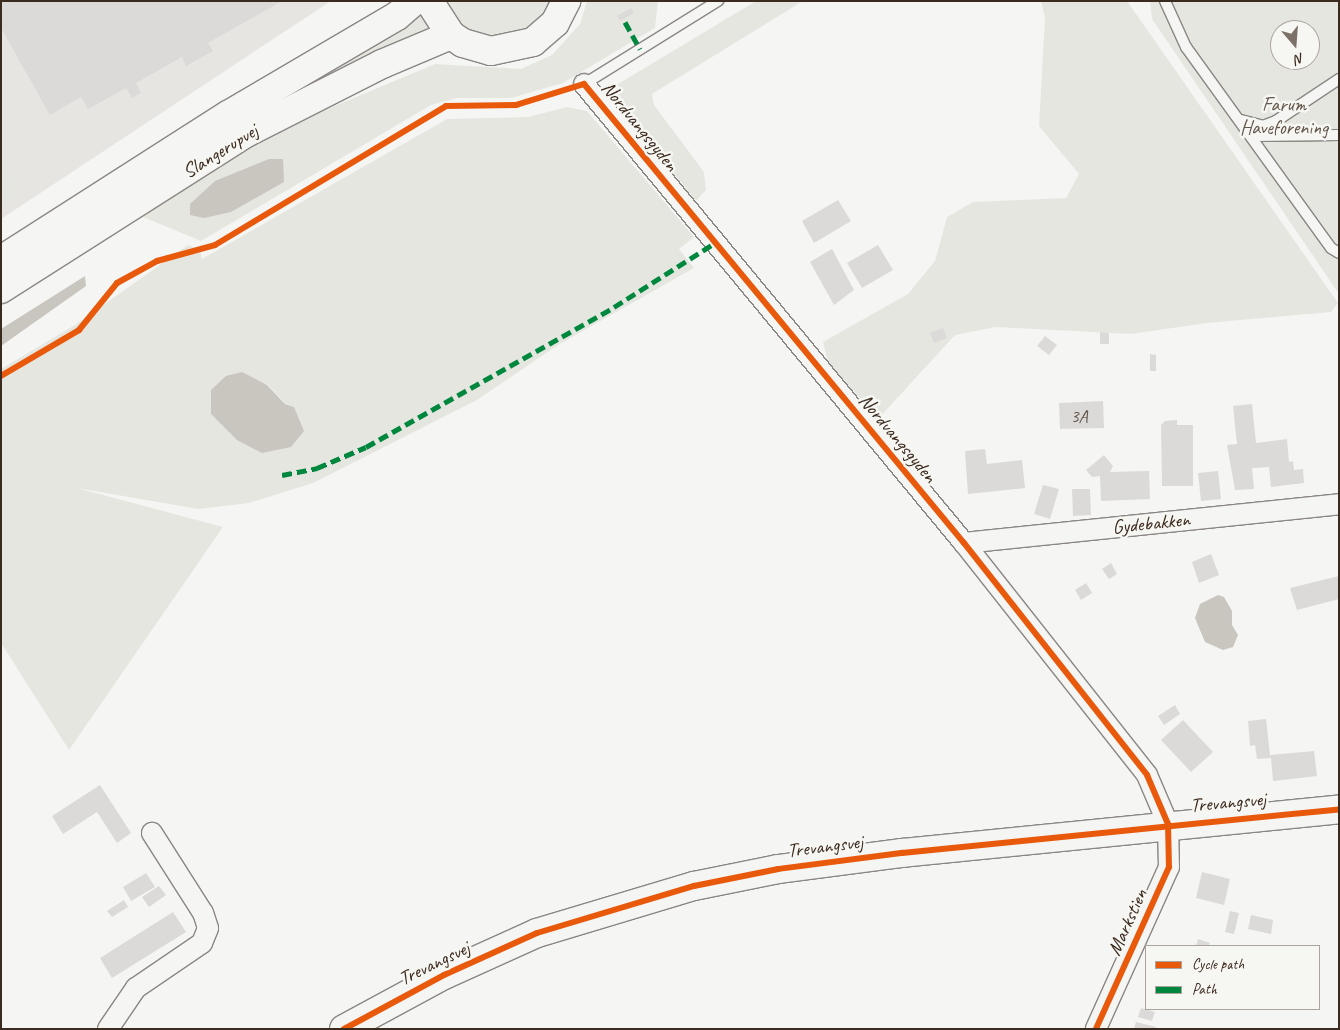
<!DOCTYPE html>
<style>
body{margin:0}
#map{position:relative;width:1340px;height:1030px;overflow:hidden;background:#f5f5f3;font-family:Caveat,sans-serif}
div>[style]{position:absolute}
.built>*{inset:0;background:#e7e5e2}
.green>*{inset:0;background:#e6e6e1}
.water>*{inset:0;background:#c9c5bf}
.building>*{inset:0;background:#dbdad8}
.roads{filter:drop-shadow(1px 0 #8a8683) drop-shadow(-1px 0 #8a8683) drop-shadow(0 1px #8a8683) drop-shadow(0 -1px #8a8683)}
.lane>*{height:10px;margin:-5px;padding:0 5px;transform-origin:5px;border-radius:5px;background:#f5f5f3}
.street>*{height:20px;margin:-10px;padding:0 10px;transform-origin:10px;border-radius:10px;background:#f5f5f3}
.secondary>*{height:28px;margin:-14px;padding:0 14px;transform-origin:14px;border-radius:14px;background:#f5f5f3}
.quiet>*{height:5px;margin-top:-2.5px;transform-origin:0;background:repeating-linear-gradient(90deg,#00873e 0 10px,transparent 0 15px)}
.cycleway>*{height:6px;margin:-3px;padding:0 3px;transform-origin:3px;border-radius:3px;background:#e8590c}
span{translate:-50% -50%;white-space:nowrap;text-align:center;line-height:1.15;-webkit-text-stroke:5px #f6f6f2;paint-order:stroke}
.number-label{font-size:18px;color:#63564c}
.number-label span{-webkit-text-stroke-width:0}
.park-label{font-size:20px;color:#63564b}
.street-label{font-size:20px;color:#3b2a1e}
.frame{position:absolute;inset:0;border:2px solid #3b2a1e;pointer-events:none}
.legend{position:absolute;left:1145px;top:945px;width:175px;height:65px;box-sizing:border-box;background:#f6f6f2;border:1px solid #aba49d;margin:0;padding:6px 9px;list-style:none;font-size:15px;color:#3b2a1e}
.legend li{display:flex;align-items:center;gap:10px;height:25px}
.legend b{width:25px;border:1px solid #aba49d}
.north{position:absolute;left:1270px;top:20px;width:50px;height:50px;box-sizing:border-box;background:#f6f6f2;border:1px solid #aba49d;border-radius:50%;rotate:162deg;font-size:14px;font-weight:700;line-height:20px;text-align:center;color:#3b2a1e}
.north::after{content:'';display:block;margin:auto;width:18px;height:22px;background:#7c7169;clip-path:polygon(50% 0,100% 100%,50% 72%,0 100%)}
</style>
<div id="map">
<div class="built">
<div style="clip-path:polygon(1px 1px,331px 1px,1px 219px)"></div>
</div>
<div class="green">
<div style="clip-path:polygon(445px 1px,554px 1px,532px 28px,494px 38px,466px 28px)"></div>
<div style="clip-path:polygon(587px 1px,658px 1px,655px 28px,563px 83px,511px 98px,457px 98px,431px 105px,201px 241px,143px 217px,251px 141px,435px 64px,521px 69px,552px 55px,580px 24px)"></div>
<div style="clip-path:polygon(756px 1px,803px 1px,652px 94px,654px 105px,704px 172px,706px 190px,696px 201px,613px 97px,613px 87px)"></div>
<div style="clip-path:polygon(1041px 1px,1127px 1px,1338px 303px,1331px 312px,1207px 323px,1131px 334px,996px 327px,955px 335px,878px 419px,828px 362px,823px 342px,908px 294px,935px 261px,947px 217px,973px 202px,1066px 198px,1079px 174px,1039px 126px,1045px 18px)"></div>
<div style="clip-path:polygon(evenodd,1150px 1px,1339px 1px,1339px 294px,1152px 19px,1150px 1px,1280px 30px,1310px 30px,1310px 60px,1280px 60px,1280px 30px)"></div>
<div style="clip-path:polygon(423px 15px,433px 31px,1px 268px,415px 18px)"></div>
<div style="clip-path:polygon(evenodd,567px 107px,587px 111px,694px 237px,679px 249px,694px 268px,558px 345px,477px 400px,313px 483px,249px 503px,198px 509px,77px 488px,223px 527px,69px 750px,1px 643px,1px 369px,75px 325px,188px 245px,200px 250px,202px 259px,447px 119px,528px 117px,567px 107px,267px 384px,286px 404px,294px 407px,237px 440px,211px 414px,267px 384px)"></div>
<div style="clip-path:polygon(1px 151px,20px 192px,1px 205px)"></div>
</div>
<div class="water">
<div style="clip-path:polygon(269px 159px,283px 159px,284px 182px,231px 212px,204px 218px,190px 215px,190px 204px,215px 181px)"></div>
<div style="clip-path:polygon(85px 276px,86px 286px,1px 346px,1px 329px)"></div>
<div style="clip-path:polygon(242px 372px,267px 385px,285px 404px,294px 407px,304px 431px,291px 447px,262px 453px,237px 440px,211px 414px,211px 390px,226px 376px)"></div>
<div style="clip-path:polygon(1218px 595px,1224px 597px,1232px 611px,1232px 625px,1238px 635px,1233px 647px,1223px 650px,1205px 642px,1195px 618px,1200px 604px)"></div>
</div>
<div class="building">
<div style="clip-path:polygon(1px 1px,282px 1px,208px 43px,213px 51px,186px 66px,182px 57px,136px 83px,141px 93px,132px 98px,126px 88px,88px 109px,81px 97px,50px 115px,1px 28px)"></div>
<div style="clip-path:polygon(631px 8px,634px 13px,620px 21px,617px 16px)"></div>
<div style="clip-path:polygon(838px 200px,851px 221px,814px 243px,802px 221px)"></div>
<div style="clip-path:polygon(878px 245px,893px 270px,862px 288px,847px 263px)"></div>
<div style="clip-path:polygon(832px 249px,854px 290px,834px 305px,810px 262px)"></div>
<div style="clip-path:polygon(943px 328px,947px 338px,934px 343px,930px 333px)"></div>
<div style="clip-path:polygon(1100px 332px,1109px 333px,1109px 344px,1100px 344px)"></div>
<div style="clip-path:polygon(1045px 336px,1057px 345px,1049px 355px,1037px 346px)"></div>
<div style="clip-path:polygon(1150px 354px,1156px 355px,1156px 371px,1150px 371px)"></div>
<div style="clip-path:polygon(1103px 401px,1104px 428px,1060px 429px,1059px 403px)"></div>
<div style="clip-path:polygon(1252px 404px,1256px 443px,1287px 439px,1289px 462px,1293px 461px,1294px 470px,1303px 469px,1304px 483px,1271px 487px,1269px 467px,1252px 468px,1254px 489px,1235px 490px,1227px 445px,1237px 444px,1233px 406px)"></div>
<div style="clip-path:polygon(1177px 420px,1177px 425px,1193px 425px,1193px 486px,1162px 486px,1161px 425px,1165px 421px)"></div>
<div style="clip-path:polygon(985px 449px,987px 464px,1022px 460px,1025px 488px,968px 494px,965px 451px)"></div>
<div style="clip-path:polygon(1104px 455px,1113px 466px,1110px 472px,1149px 471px,1150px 499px,1101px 501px,1100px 476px,1092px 477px,1086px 470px)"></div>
<div style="clip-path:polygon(1218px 471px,1221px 499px,1201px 501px,1198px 473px)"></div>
<div style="clip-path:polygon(1043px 485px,1059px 489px,1050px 519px,1034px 514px)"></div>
<div style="clip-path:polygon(1072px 489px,1090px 489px,1091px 515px,1073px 516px)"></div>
<div style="clip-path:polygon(1211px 554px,1219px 575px,1199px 583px,1192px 562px)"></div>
<div style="clip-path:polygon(1111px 563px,1117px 574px,1109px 579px,1102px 569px)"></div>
<div style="clip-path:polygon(1339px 576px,1339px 599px,1297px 610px,1290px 588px)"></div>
<div style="clip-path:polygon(1086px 583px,1092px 593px,1081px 600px,1075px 590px)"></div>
<div style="clip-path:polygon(1175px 705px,1180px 714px,1164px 725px,1158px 716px)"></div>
<div style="clip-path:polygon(1266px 719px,1270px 755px,1314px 751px,1317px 776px,1273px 781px,1271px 758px,1257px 759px,1255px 745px,1250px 746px,1248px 721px)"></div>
<div style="clip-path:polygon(1183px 720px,1213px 752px,1191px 772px,1161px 740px)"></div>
<div style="clip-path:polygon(100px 785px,131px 833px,117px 843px,97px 812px,63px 834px,52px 816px)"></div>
<div style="clip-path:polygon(1202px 872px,1230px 879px,1224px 905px,1196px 898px)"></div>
<div style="clip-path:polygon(146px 873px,155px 887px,131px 901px,123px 887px)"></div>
<div style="clip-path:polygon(159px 886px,166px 895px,149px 907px,142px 897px)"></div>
<div style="clip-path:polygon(124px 900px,128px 907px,112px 917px,107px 911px)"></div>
<div style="clip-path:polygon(1230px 911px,1239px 913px,1234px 934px,1225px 932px)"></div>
<div style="clip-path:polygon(173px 912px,186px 932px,112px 978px,100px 958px)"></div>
<div style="clip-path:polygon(1251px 915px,1273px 920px,1271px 934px,1248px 929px)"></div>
<div style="clip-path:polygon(1198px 939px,1210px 943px,1208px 946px,1196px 946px)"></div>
<div style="clip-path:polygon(1141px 1008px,1155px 1012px,1152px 1021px,1138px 1017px)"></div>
<div style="clip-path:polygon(1136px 1022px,1156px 1027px,1155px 1029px,1134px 1029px)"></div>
</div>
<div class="roads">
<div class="lane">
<div style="left:1165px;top:1px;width:51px;rotate:65.5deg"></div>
<div style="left:1186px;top:47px;width:248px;rotate:54.2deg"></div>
<div style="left:1331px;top:248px;width:9px;rotate:32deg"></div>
<div style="left:584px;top:84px;width:158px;rotate:-31.8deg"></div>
<div style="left:1241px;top:120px;width:23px;rotate:15deg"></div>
<div style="left:1263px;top:126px;width:14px;rotate:-21deg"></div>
<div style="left:1276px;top:121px;width:76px;rotate:-33.7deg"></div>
<div style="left:1253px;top:136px;width:86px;rotate:-0.7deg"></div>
</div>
<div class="street">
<div style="left:584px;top:84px;width:596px;rotate:50.38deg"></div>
<div style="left:964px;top:543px;width:295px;rotate:51.7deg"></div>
<div style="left:1147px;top:775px;width:53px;rotate:66.8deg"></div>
<div style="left:1168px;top:824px;width:43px;rotate:88.7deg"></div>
<div style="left:1169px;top:867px;width:178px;rotate:114.3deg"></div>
<div style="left:964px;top:543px;width:377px;rotate:-5.9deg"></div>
<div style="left:108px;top:1029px;width:50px;rotate:-55.7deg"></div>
<div style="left:136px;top:988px;width:80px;rotate:-34.3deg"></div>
<div style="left:202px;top:943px;width:16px;rotate:-68deg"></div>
<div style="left:208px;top:928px;width:16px;rotate:-108deg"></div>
<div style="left:203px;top:913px;width:95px;rotate:-122.5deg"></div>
</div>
<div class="secondary">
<div style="left:429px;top:1px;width:40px;rotate:57.1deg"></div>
<div style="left:451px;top:35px;width:14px;rotate:34deg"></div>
<div style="left:463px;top:43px;width:29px;rotate:16deg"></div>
<div style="left:491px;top:51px;width:43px;rotate:-12.1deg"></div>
<div style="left:533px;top:42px;width:29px;rotate:-41deg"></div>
<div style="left:555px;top:23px;width:25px;rotate:-63deg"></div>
<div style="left:1px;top:260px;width:269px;rotate:-32.6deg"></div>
<div style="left:228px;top:115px;width:196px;rotate:-30.4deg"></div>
<div style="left:397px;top:16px;width:23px;rotate:-41deg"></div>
<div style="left:1px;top:289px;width:290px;rotate:-32.5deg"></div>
<div style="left:246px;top:133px;width:153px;rotate:-26.9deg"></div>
<div style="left:382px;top:64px;width:75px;rotate:-22.8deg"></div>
<div style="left:344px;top:1029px;width:114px;rotate:-28.4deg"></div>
<div style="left:444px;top:975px;width:102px;rotate:-24.3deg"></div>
<div style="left:537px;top:933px;width:164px;rotate:-16.7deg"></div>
<div style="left:694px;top:886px;width:86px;rotate:-11.4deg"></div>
<div style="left:778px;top:869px;width:125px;rotate:-7.4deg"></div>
<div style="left:902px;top:853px;width:439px;rotate:-5.7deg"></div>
</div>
</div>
<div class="quiet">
<div style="left:625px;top:22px;width:31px;rotate:61deg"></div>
<div style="left:282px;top:475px;width:36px;rotate:-11deg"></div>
<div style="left:317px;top:468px;width:53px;rotate:-23.2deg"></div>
<div style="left:366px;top:447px;width:285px;rotate:-29.4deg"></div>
<div style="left:614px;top:307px;width:120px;rotate:-32.4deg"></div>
</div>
<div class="cycleway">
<div style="left:1px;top:376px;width:91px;rotate:-30.5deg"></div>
<div style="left:79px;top:330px;width:60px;rotate:-51deg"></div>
<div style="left:117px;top:283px;width:46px;rotate:-28.8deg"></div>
<div style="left:157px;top:261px;width:60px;rotate:-15.4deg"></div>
<div style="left:215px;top:245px;width:270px;rotate:-31deg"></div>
<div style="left:446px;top:106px;width:70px;rotate:-0.8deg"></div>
<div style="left:516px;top:105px;width:71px;rotate:-17.2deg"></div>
<div style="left:584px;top:84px;width:596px;rotate:50.38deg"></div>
<div style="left:964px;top:543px;width:295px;rotate:51.7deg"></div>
<div style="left:1147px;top:775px;width:53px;rotate:66.8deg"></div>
<div style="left:1168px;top:824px;width:43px;rotate:88.7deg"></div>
<div style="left:1169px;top:867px;width:178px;rotate:114.3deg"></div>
<div style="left:344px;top:1029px;width:114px;rotate:-28.4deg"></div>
<div style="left:444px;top:975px;width:102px;rotate:-24.3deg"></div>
<div style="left:537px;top:933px;width:164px;rotate:-16.7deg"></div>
<div style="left:694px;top:886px;width:86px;rotate:-11.4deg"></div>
<div style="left:778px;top:869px;width:125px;rotate:-7.4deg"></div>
<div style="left:902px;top:853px;width:439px;rotate:-5.7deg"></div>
</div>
<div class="number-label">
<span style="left:1079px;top:416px">3A</span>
</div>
<div class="park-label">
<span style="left:1284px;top:116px">Farum<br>Haveforening</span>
</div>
<div class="street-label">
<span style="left:640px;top:126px;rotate:51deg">Nordvangsgyden</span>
<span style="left:220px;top:151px;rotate:-32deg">Slangerupvej</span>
<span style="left:898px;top:438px;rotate:50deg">Nordvangsgyden</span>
<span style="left:1151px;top:523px;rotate:-6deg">Gydebakken</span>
<span style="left:1228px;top:802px;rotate:-5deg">Trevangsvej</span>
<span style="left:825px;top:846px;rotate:-7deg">Trevangsvej</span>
<span style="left:1127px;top:922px;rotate:-66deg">Markstien</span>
<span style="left:434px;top:963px;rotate:-26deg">Trevangsvej</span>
</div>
<div class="frame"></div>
<ul class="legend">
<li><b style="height:6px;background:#e8590c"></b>Cycle path</li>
<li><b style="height:6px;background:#00873e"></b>Path</li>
</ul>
<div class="north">N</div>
</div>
